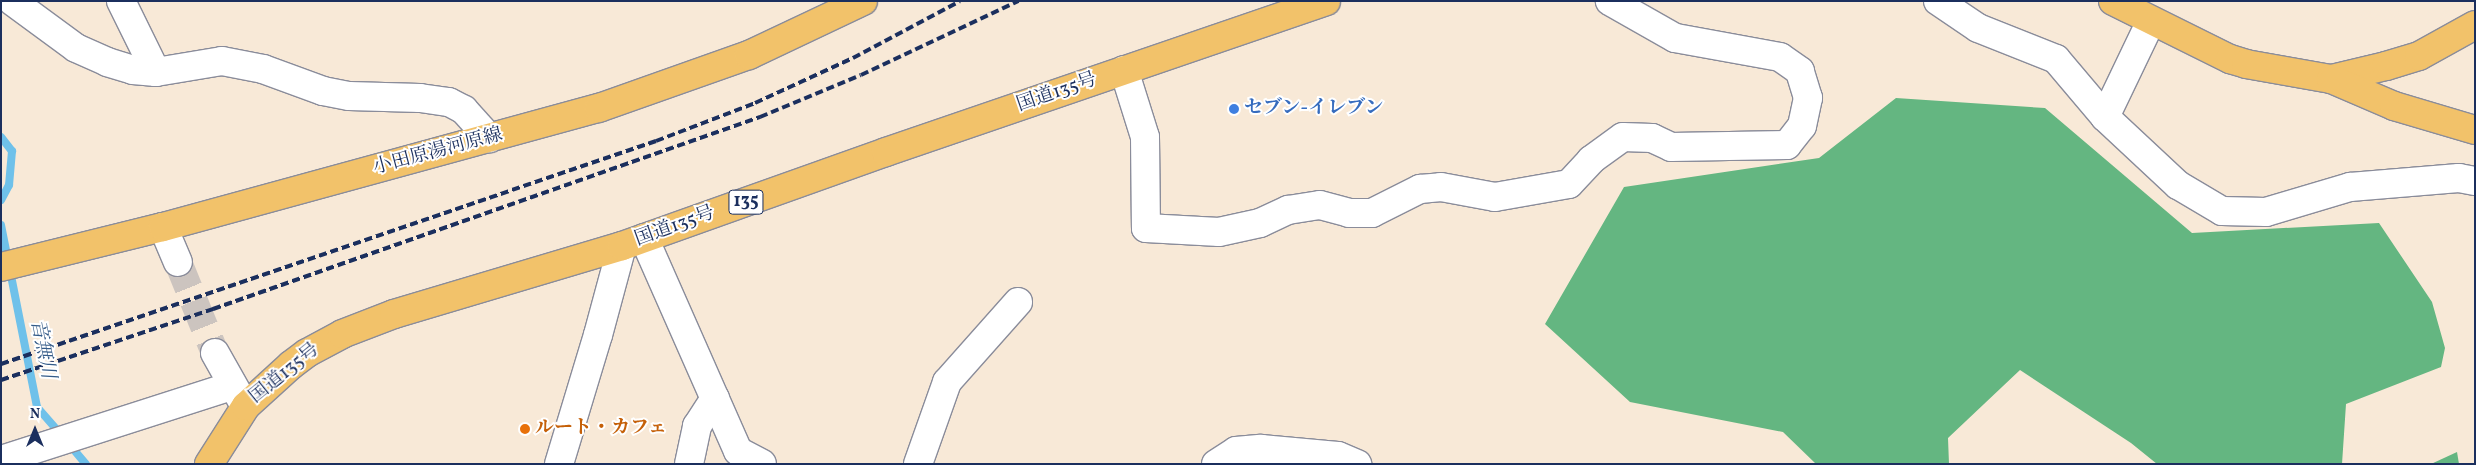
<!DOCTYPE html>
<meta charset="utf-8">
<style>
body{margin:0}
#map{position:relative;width:2476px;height:465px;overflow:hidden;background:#f8e9d7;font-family:Vollkorn,"Noto Serif JP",serif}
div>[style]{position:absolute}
.forest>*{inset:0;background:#64b681}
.stream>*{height:8px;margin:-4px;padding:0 4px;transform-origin:4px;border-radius:4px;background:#6fc1ea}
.minor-tunnel>*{height:28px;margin-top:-14px;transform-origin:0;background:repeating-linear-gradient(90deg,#ccc4bf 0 28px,transparent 0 42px)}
.roads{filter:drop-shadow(1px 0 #8a8c9a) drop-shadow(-1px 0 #8a8c9a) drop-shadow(0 1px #8a8c9a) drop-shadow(0 -1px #8a8c9a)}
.minor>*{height:28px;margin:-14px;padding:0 14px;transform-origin:14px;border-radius:14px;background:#fff}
.major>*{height:28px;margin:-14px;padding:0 14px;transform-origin:14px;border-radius:14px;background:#f2c26a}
.highway>*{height:28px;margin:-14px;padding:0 14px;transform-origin:14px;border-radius:14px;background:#f2c26a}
.rail>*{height:4px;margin-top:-2px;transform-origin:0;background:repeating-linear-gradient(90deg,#1b2f5e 0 8px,transparent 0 12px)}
.dots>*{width:14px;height:14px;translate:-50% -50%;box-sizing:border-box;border:2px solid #fff;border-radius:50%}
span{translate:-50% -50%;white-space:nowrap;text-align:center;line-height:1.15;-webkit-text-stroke:4px #fff;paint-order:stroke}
.shield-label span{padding:1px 4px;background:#fff;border:1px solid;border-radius:4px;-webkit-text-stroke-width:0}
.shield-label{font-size:18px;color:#1b2f5e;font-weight:700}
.street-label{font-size:19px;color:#1b2f5e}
.shop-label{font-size:19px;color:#366cbe;font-weight:700}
.left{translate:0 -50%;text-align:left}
.food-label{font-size:19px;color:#c56008;font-weight:700}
.water-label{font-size:20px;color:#345b88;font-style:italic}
.frame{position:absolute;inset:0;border:2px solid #1b2f5e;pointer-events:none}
.north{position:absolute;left:10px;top:405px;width:50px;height:50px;-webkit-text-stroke:4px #fff;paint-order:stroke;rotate:0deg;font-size:14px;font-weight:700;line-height:20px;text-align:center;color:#1b2f5e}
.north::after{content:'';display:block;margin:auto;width:18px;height:22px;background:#1b2f5e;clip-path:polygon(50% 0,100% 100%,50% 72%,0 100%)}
</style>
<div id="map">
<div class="forest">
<div style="clip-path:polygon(1896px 98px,2045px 108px,2192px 233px,2379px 223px,2432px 302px,2445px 348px,2441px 367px,2346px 404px,2342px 464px,2157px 464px,2131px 443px,2020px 370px,1948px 438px,1949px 464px,1816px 464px,1783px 432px,1630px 402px,1545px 324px,1624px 187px,1819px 158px)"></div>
<div style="clip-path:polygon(2457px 452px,2459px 464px,2431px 464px)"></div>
</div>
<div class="stream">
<div style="left:1px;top:137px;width:18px;rotate:52deg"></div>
<div style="left:12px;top:151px;width:34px;rotate:95deg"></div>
<div style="left:9px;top:185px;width:17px;rotate:118deg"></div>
<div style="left:1px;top:225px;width:186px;rotate:78.8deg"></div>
<div style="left:37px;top:407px;width:37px;rotate:49deg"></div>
<div style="left:69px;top:444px;width:26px;rotate:50deg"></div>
</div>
<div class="minor-tunnel">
<div style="left:178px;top:262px;width:98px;rotate:67.9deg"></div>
</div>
<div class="roads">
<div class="minor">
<div style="left:12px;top:1px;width:79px;rotate:36.3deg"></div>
<div style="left:76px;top:48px;width:34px;rotate:24deg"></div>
<div style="left:107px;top:62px;width:27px;rotate:17deg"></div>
<div style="left:133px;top:70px;width:23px;rotate:5deg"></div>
<div style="left:156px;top:72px;width:67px;rotate:-9.5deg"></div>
<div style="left:222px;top:61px;width:42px;rotate:11deg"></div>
<div style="left:263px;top:69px;width:64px;rotate:20.1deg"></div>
<div style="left:323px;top:91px;width:26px;rotate:11deg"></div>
<div style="left:349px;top:96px;width:71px;rotate:1.6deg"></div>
<div style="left:420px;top:98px;width:29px;rotate:8deg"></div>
<div style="left:449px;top:102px;width:17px;rotate:28deg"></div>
<div style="left:464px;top:110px;width:38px;rotate:48deg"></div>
<div style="left:121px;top:1px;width:79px;rotate:63.8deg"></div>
<div style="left:1938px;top:1px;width:48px;rotate:34deg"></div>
<div style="left:1978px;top:28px;width:84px;rotate:21.7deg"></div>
<div style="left:2056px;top:59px;width:76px;rotate:49.8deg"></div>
<div style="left:2105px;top:117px;width:100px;rotate:43deg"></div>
<div style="left:2178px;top:185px;width:51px;rotate:30.6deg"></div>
<div style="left:2222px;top:211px;width:44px;rotate:1.3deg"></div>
<div style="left:2266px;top:212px;width:88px;rotate:-16.6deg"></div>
<div style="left:2350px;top:187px;width:109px;rotate:-4.7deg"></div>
<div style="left:2459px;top:178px;width:16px;rotate:11deg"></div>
<div style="left:1124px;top:70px;width:70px;rotate:72.6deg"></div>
<div style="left:1145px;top:137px;width:91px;rotate:89.4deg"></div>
<div style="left:1146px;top:228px;width:73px;rotate:3.1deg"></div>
<div style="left:1219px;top:232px;width:42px;rotate:-12.4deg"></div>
<div style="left:1260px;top:223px;width:31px;rotate:-25deg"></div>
<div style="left:1288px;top:210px;width:32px;rotate:-9deg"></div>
<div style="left:1320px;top:205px;width:30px;rotate:15deg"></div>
<div style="left:1349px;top:213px;width:23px"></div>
<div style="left:1372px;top:213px;width:54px;rotate:-26.6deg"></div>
<div style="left:1420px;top:189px;width:21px;rotate:-5deg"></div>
<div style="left:1441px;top:187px;width:55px;rotate:10.5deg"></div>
<div style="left:1495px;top:197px;width:75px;rotate:-10deg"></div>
<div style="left:1569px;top:184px;width:33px;rotate:-47deg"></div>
<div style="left:1591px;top:160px;width:39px;rotate:-36deg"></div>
<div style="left:1623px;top:137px;width:29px;rotate:2deg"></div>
<div style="left:1652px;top:138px;width:21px;rotate:25deg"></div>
<div style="left:1671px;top:147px;width:116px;rotate:-1deg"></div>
<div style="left:1787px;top:145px;width:24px;rotate:-52deg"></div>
<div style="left:1802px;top:126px;width:29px;rotate:-78deg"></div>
<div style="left:1808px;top:98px;width:28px;rotate:-107deg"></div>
<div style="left:1800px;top:71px;width:24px;rotate:-145deg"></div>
<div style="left:1780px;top:57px;width:107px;rotate:-169.7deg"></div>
<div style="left:1675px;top:38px;width:75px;rotate:-150.4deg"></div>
<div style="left:2105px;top:117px;width:106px;rotate:-64.4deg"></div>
<div style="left:163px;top:227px;width:38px;rotate:67deg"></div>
<div style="left:644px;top:238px;width:233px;rotate:66.2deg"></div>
<div style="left:738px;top:451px;width:27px;rotate:28deg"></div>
<div style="left:215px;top:353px;width:55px;rotate:60.6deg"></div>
<div style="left:1px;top:460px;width:243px;rotate:-17.8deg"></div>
<div style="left:559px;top:464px;width:135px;rotate:-73.2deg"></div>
<div style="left:598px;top:335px;width:92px;rotate:-74.9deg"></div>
<div style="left:689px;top:464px;width:39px;rotate:-78deg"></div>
<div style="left:697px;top:426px;width:33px;rotate:-57deg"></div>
<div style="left:918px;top:464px;width:87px;rotate:-70.5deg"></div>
<div style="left:947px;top:382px;width:107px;rotate:-48.4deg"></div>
<div style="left:1216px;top:464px;width:24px;rotate:-33deg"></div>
<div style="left:1236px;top:451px;width:25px;rotate:-5deg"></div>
<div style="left:1261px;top:449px;width:77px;rotate:5.2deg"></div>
<div style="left:1338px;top:456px;width:21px;rotate:23deg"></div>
</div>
<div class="major">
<div style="left:2113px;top:1px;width:131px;rotate:26.4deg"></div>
<div style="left:2230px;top:59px;width:17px;rotate:17deg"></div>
<div style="left:2246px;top:64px;width:86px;rotate:10deg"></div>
<div style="left:2331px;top:79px;width:57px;rotate:-13.3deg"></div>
<div style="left:2386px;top:66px;width:34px;rotate:-17deg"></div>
<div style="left:2419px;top:56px;width:64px;rotate:-29deg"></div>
<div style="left:2331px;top:79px;width:69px;rotate:23.2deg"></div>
<div style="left:2394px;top:106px;width:84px;rotate:16.5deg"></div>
<div style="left:1px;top:267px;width:167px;rotate:-13.9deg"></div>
<div style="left:163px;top:227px;width:452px;rotate:-15.3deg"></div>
<div style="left:599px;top:108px;width:159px;rotate:-19.5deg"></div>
<div style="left:749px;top:55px;width:126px;rotate:-25.3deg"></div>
</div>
<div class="highway">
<div style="left:209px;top:464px;width:69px;rotate:-57.5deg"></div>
<div style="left:246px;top:406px;width:61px;rotate:-42.3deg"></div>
<div style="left:291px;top:365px;width:20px;rotate:-37deg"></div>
<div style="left:307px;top:353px;width:40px;rotate:-28deg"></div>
<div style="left:342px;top:334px;width:56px;rotate:-21deg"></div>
<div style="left:394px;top:314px;width:238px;rotate:-16.6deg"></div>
<div style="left:622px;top:246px;width:280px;rotate:-19.6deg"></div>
<div style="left:886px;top:152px;width:465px;rotate:-18.9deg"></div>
</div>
</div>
<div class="rail">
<div style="left:1px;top:364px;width:692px;rotate:-18.8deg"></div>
<div style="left:656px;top:141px;width:106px;rotate:-21deg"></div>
<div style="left:755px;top:103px;width:108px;rotate:-24.7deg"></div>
<div style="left:853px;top:58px;width:121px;rotate:-28deg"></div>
<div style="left:1px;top:380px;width:224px;rotate:-18.5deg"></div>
<div style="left:213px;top:309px;width:580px;rotate:-19.34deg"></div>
<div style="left:760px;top:117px;width:109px;rotate:-22.6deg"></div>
<div style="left:861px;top:75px;width:174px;rotate:-25.2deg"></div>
</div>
<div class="dots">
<div style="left:1234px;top:109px;background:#3f7fe0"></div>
<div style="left:525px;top:429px;background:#e8710a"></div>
</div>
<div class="shield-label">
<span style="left:746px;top:202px">135</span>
</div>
<div class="street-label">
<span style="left:1057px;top:93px;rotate:-19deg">国道135号</span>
<span style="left:438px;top:152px;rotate:-15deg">小田原湯河原線</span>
<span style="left:675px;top:227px;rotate:-20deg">国道135号</span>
<span style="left:285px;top:374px;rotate:-39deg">国道135号</span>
</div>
<div class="shop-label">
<span class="left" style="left:1244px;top:109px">セブン-イレブン</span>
</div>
<div class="food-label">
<span class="left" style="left:535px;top:429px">ルート・カフェ</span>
</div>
<div class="water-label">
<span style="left:42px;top:349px;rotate:79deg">音無川</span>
</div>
<div class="frame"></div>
<div class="north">N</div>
</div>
